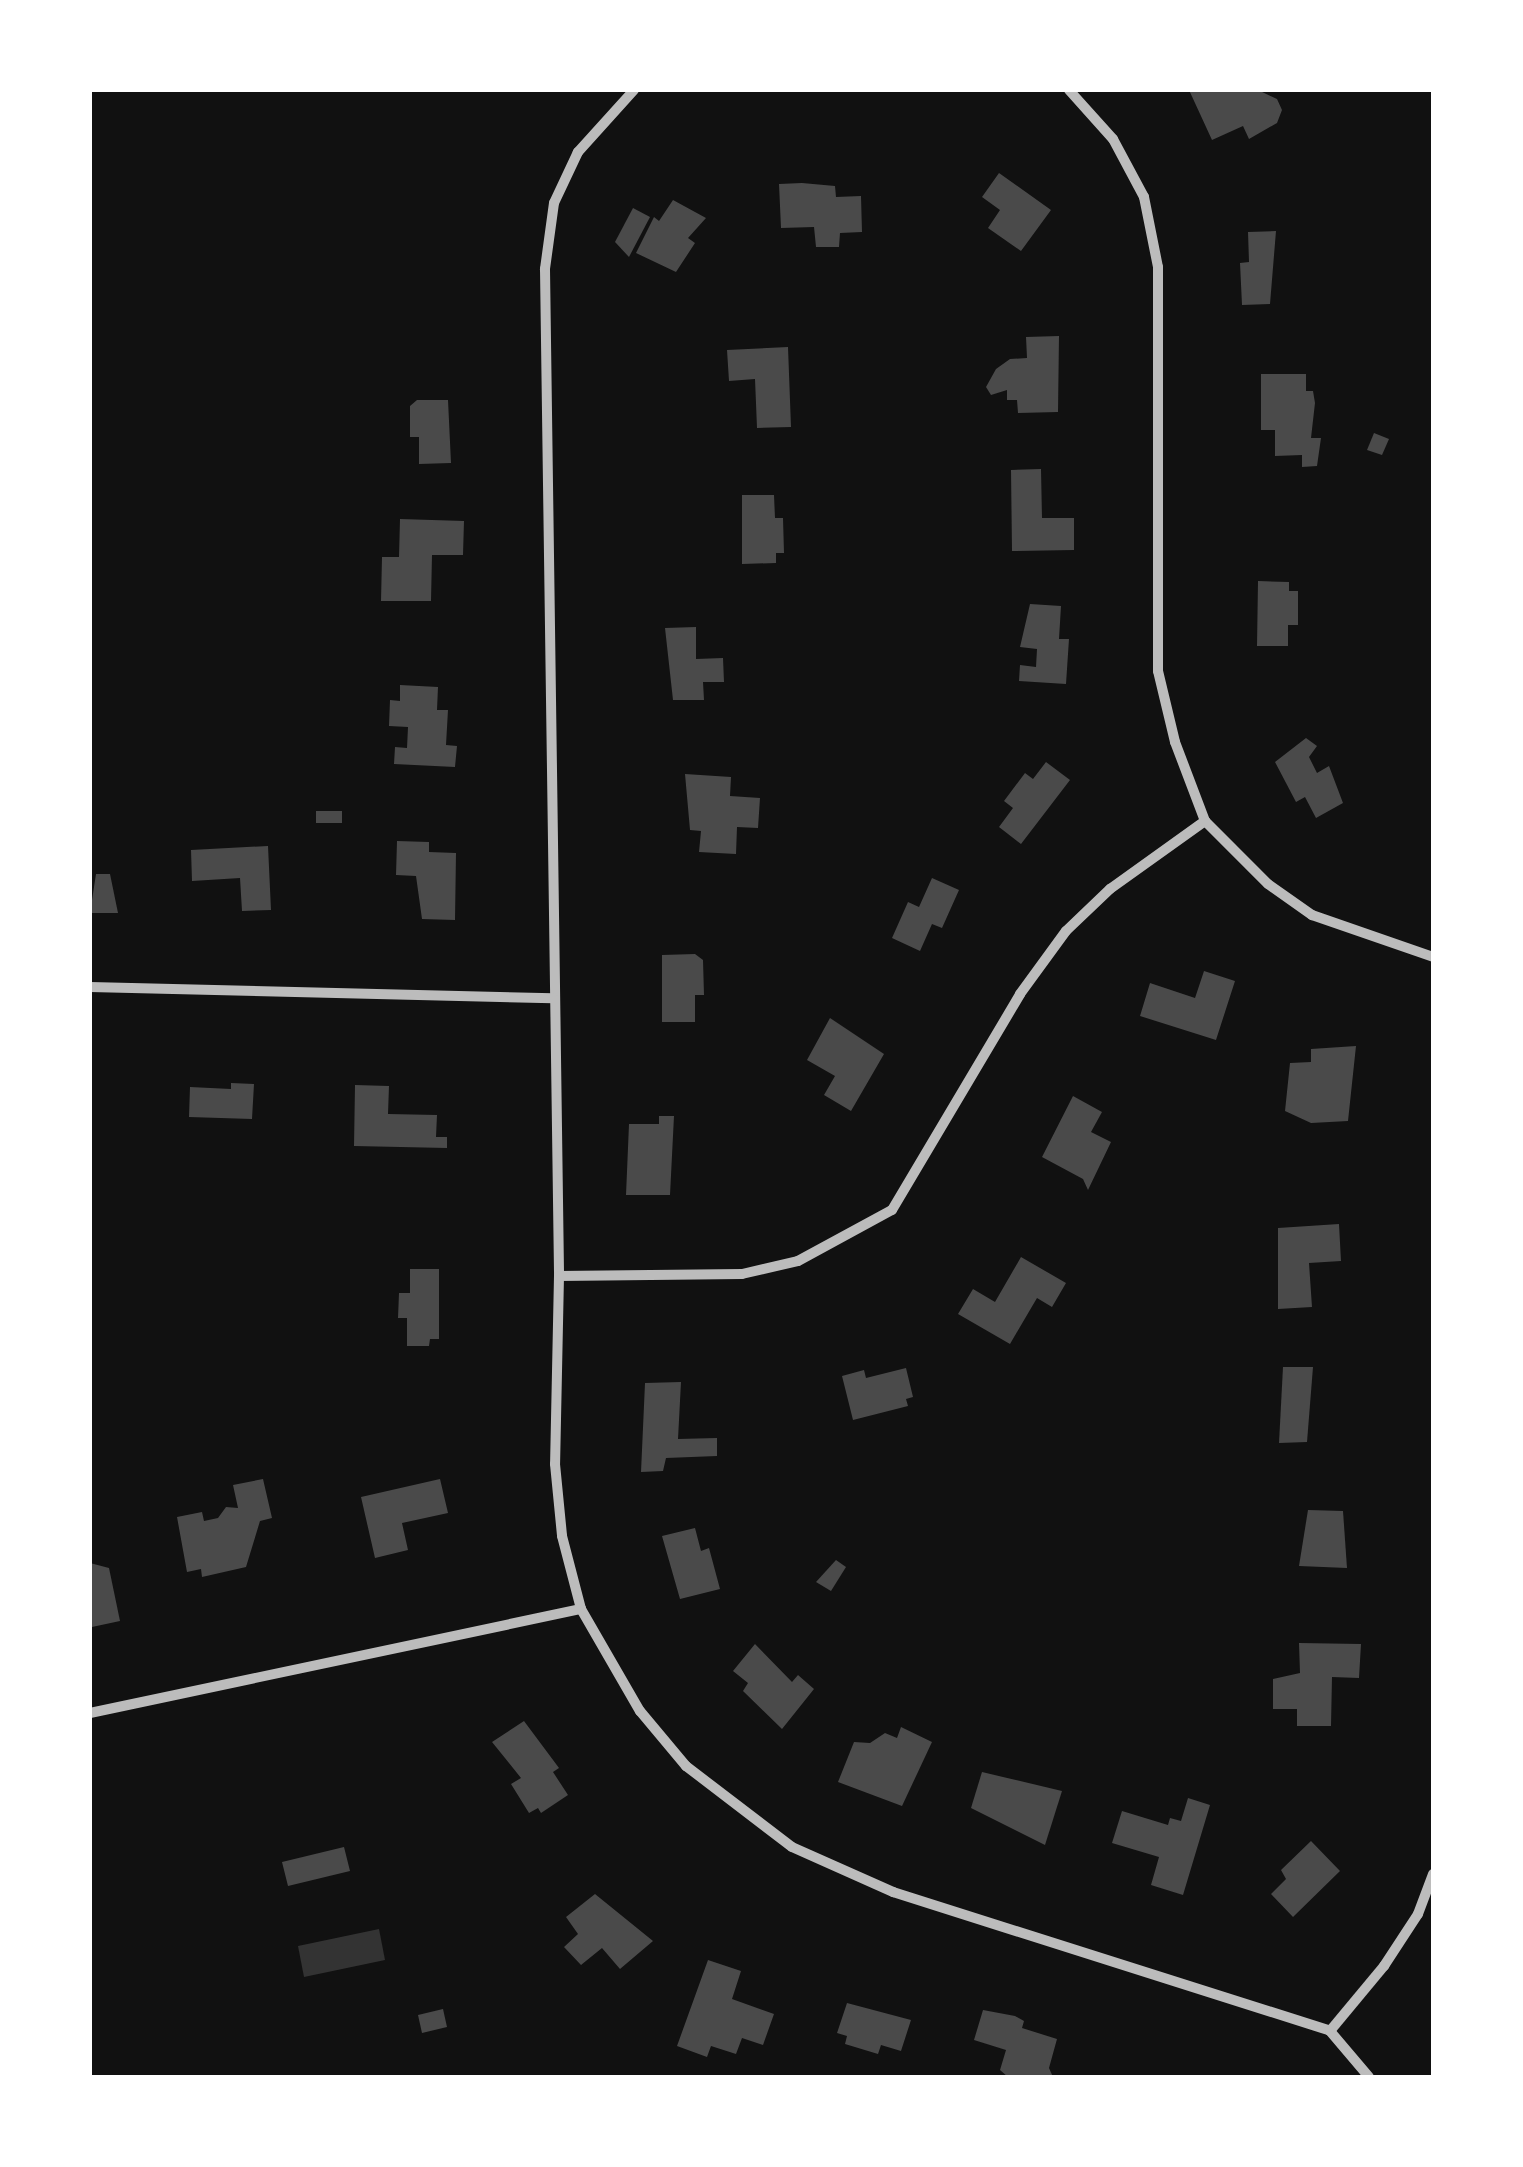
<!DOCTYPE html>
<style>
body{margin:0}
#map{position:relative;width:1523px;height:2167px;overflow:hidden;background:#111;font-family:"IBM Plex Sans",sans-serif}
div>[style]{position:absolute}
.water>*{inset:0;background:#333}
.building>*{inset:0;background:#4a4a4a}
.minor>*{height:10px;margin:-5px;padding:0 5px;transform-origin:5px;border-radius:5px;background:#bcbcbc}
span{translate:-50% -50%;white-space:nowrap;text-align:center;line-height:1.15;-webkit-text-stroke:10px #fff;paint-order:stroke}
.frame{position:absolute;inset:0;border:92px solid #fff;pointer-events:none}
</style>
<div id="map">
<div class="water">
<div style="clip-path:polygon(379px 1929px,385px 1960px,304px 1977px,298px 1946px)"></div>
</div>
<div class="building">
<div style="clip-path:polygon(1189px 90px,1260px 91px,1277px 99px,1282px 110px,1277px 123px,1249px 139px,1243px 126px,1212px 140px)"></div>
<div style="clip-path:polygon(999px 173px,1051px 210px,1021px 251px,988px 228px,1000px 210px,982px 197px)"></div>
<div style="clip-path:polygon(802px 183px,835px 186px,836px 197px,861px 196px,862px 232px,840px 233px,839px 247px,816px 247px,814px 227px,781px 228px,779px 184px)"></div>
<div style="clip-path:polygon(673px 200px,706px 218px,688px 238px,695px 243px,676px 272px,636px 253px,654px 217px,659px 221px)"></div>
<div style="clip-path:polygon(633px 208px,650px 217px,629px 257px,615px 242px)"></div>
<div style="clip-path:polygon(1276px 231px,1270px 304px,1242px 305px,1240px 263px,1249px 262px,1248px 232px)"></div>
<div style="clip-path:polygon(1059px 336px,1058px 412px,1018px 413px,1017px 400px,1007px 400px,1007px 390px,991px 395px,986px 387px,996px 369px,1010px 359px,1027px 358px,1026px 337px)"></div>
<div style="clip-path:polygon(788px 347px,791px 427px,757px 428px,755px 379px,729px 381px,727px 350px)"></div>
<div style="clip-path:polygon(1261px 374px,1306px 374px,1306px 391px,1313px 391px,1315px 403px,1311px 438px,1321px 438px,1317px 466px,1302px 467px,1302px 455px,1275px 456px,1275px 430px,1261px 430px)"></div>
<div style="clip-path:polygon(417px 400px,448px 400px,451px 463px,419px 464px,419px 437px,410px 437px,410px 406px)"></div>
<div style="clip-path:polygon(1374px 433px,1389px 439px,1382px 455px,1367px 450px)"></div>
<div style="clip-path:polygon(1041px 469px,1042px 518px,1074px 518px,1074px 550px,1012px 551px,1011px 470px)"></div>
<div style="clip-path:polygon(742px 495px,774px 495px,775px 518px,783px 518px,784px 553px,776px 553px,776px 563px,742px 564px)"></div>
<div style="clip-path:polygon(400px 519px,464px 521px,463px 555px,432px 555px,431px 601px,381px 601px,382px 557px,399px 557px)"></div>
<div style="clip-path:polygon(1258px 581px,1289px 582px,1289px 591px,1298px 591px,1298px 625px,1288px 625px,1288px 646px,1257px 646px)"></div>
<div style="clip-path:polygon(1030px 604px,1061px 606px,1059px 639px,1069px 639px,1066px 684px,1019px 681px,1020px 665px,1036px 667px,1037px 649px,1020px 647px)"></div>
<div style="clip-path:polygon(696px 627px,696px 659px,723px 658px,724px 682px,703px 682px,704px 700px,673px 700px,665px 628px)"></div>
<div style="clip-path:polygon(400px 685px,438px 687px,437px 710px,448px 710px,446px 745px,457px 746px,455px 767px,394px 764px,395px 747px,407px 748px,408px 727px,389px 726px,390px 700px,400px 701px)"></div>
<div style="clip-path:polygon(1306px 738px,1317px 746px,1309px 757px,1317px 773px,1329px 766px,1343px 803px,1316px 818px,1305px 797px,1296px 802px,1275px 762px)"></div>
<div style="clip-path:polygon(1046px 762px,1070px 780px,1021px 844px,999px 827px,1013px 808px,1004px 801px,1025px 773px,1033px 779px)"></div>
<div style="clip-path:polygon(685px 774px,731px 777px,730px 796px,760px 798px,758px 828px,737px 827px,736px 854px,699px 852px,701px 831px,690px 830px)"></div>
<div style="clip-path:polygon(316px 811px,342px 811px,342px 823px,316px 823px)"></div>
<div style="clip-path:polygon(397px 841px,429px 842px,429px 852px,456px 853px,455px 920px,422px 919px,416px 876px,396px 875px)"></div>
<div style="clip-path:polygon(268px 846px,271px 910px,242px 911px,240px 878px,192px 881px,191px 850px)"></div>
<div style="clip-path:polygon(96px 874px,110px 874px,118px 913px,90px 913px)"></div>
<div style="clip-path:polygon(932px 878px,959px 890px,942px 928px,932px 924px,920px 951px,892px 938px,908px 902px,919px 907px)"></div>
<div style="clip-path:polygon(695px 954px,703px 960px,704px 995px,695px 995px,695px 1022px,662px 1022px,662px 955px)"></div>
<div style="clip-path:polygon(1204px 971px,1235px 981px,1216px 1040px,1140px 1016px,1150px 983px,1195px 998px)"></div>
<div style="clip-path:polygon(830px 1018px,884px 1054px,851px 1111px,824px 1095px,835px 1076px,807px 1060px)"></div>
<div style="clip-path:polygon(1356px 1046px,1348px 1121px,1311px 1123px,1285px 1111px,1290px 1063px,1311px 1062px,1311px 1049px)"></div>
<div style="clip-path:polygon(231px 1083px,254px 1084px,252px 1119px,189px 1117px,190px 1087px,231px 1089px)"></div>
<div style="clip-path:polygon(355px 1085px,389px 1086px,388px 1114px,437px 1115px,436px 1137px,447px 1137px,447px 1148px,354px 1146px)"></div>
<div style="clip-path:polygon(1073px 1096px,1102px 1112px,1091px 1132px,1111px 1142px,1088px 1190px,1083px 1179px,1042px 1157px)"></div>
<div style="clip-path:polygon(659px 1116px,674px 1116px,670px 1195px,626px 1195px,629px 1124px,659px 1124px)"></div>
<div style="clip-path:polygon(1339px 1224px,1341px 1261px,1309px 1263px,1312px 1307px,1278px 1309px,1278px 1228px)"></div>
<div style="clip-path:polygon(1021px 1257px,1066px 1283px,1052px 1307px,1037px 1298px,1010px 1344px,958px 1314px,973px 1289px,995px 1302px)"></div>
<div style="clip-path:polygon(410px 1269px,439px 1269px,439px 1339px,430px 1339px,429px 1346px,407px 1346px,407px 1318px,398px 1318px,399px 1293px,410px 1293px)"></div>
<div style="clip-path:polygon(1283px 1367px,1313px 1367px,1307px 1442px,1279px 1443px)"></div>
<div style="clip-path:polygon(906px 1368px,913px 1397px,906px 1399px,908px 1406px,853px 1420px,842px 1376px,864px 1370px,866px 1378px)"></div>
<div style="clip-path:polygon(681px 1382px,678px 1439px,717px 1438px,717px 1456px,666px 1458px,663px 1471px,641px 1472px,645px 1383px)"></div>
<div style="clip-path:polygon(263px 1479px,272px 1518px,260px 1521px,246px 1567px,202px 1577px,201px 1569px,187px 1572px,177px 1517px,202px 1512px,204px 1521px,218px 1518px,226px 1507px,238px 1508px,233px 1485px)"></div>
<div style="clip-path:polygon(440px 1479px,448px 1513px,402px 1523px,408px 1550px,375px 1558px,361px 1497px)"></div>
<div style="clip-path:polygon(1308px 1510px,1343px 1511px,1347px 1568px,1299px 1566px)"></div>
<div style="clip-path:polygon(695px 1528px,701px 1551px,709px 1548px,720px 1589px,680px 1599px,662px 1536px)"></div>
<div style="clip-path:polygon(836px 1560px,846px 1567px,831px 1591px,816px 1582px)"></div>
<div style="clip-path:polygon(90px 1563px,109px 1568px,120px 1621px,92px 1627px)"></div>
<div style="clip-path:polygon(1299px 1643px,1361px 1644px,1359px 1678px,1332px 1677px,1331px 1726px,1297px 1726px,1297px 1709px,1273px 1709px,1273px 1679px,1300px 1673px)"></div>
<div style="clip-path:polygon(755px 1644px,792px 1682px,798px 1675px,814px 1689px,782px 1729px,743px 1691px,748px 1683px,733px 1671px)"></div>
<div style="clip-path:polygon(524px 1721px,559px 1768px,553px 1772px,568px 1795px,541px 1813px,538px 1808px,529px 1813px,511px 1784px,521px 1778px,492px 1742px)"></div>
<div style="clip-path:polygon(901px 1727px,932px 1742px,902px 1806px,838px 1782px,854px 1742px,870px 1743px,885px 1733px,897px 1738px)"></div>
<div style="clip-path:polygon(982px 1772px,1062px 1791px,1045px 1845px,971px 1808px)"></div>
<div style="clip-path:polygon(1188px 1798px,1210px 1805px,1183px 1895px,1151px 1885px,1159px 1857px,1112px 1843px,1122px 1811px,1168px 1825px,1170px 1818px,1181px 1821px)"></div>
<div style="clip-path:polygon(1311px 1841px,1340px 1871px,1293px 1917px,1271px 1894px,1286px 1879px,1281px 1870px)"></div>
<div style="clip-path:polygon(344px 1847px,350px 1871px,288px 1886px,282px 1862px)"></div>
<div style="clip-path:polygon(595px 1894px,653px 1941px,620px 1969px,602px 1948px,581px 1965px,564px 1947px,578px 1934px,566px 1917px)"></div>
<div style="clip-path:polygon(708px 1960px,741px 1971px,732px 1999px,774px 2014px,763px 2045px,742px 2038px,736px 2054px,711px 2046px,707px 2057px,677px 2046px)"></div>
<div style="clip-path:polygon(847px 2003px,911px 2020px,901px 2051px,881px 2045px,878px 2054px,845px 2044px,847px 2036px,837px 2033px)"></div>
<div style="clip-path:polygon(443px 2009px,447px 2027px,422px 2033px,418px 2015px)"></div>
<div style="clip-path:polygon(983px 2010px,1015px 2016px,1024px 2021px,1022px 2028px,1057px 2039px,1049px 2068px,1053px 2077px,1008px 2077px,1000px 2070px,1006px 2050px,974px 2040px)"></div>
</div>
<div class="minor">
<div style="left:634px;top:90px;width:84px;rotate:132.1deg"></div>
<div style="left:578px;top:152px;width:56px;rotate:115.2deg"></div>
<div style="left:554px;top:203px;width:67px;rotate:97.8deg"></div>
<div style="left:545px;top:269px;width:1007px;rotate:89.2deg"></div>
<div style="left:559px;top:1276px;width:188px;rotate:91.2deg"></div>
<div style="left:555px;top:1464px;width:72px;rotate:84.4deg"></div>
<div style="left:562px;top:1536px;width:75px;rotate:75.4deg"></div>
<div style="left:581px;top:1609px;width:118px;rotate:60deg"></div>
<div style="left:640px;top:1711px;width:72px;rotate:50.1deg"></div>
<div style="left:686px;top:1766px;width:133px;rotate:37.4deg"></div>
<div style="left:792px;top:1847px;width:111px;rotate:24deg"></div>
<div style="left:893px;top:1892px;width:459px;rotate:17.6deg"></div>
<div style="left:1330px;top:2031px;width:60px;rotate:49.7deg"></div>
<div style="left:1069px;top:90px;width:66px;rotate:48.1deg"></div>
<div style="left:1113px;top:139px;width:66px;rotate:61.9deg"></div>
<div style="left:1144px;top:197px;width:71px;rotate:78.7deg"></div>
<div style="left:1158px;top:267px;width:404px;rotate:90deg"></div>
<div style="left:1158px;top:671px;width:73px;rotate:76.5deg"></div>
<div style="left:1175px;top:742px;width:85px;rotate:69.2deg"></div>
<div style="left:1205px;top:821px;width:89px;rotate:45deg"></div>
<div style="left:1268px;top:884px;width:54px;rotate:35.2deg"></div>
<div style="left:1312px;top:915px;width:128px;rotate:19.1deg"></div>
<div style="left:90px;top:987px;width:463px;rotate:1.4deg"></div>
<div style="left:559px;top:1276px;width:183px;rotate:-0.6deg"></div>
<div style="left:742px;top:1274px;width:57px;rotate:-13.1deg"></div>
<div style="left:798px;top:1261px;width:107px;rotate:-28.5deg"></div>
<div style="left:892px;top:1210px;width:251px;rotate:-59.3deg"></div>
<div style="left:1020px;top:994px;width:78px;rotate:-53.9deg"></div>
<div style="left:1066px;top:931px;width:61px;rotate:-43.7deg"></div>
<div style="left:1110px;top:889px;width:117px;rotate:-35.6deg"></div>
<div style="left:90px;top:1713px;width:502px;rotate:-11.96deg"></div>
<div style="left:1330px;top:2031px;width:85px;rotate:-50.3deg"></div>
<div style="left:1384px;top:1966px;width:62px;rotate:-56.8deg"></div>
<div style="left:1418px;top:1914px;width:43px;rotate:-69.4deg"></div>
</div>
<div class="frame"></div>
</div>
